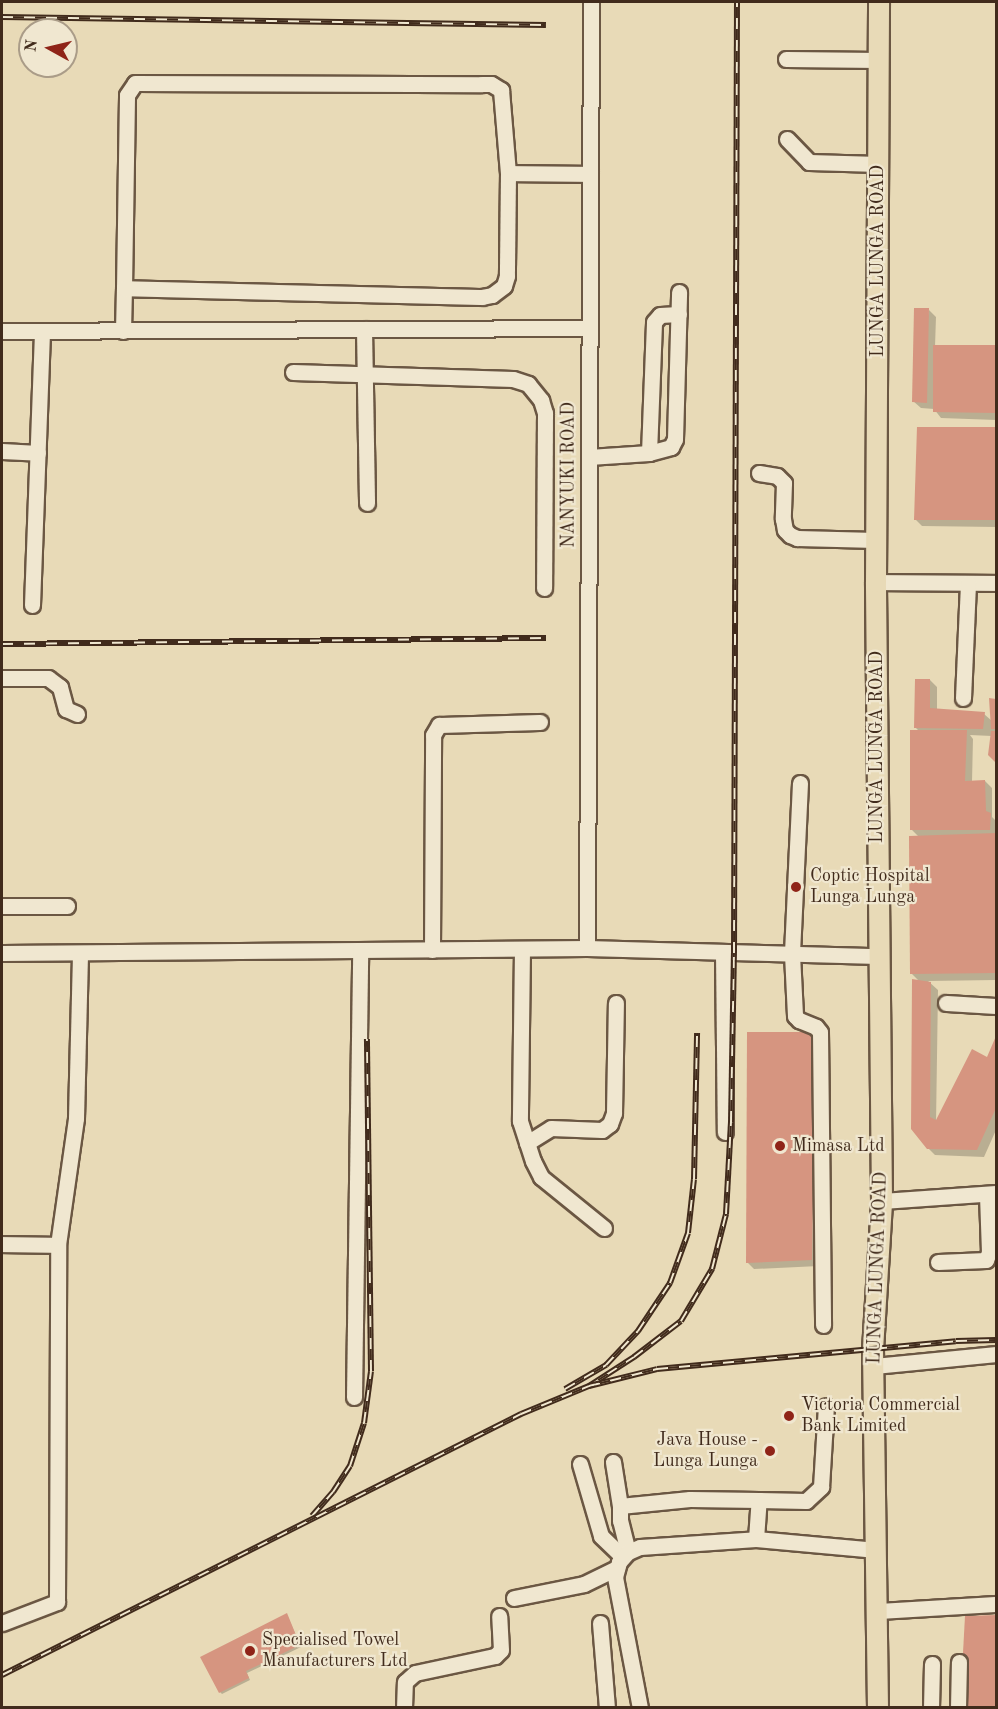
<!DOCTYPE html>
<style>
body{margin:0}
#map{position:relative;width:998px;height:1709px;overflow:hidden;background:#e8dab7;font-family:"Old Standard TT",serif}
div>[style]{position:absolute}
.shadow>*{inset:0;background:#0003}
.building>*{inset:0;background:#d69580}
.roads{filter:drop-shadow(2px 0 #6b5743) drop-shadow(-2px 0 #6b5743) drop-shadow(0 2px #6b5743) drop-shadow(0 -2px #6b5743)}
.minor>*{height:15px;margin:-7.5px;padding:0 7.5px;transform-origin:7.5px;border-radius:7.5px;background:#f0e7d0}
.major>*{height:20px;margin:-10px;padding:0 10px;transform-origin:10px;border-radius:10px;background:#e8dab7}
.rail>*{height:6px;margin-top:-3px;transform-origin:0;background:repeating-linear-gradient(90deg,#f0e7d0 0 11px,#412b1c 0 22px);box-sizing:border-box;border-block:2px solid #412b1c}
.dots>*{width:16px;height:16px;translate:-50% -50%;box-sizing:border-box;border:3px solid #f0e7d0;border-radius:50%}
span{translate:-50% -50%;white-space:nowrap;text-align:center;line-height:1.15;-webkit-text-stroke:4.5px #f0e7d0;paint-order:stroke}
.street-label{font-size:18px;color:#412b1c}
.poi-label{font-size:18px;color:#412b1c}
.left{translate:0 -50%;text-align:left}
.right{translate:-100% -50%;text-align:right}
.frame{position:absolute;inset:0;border:3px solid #412b1c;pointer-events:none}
.north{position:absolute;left:18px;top:18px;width:60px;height:60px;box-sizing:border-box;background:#f0e7d0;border:2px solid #aa9c88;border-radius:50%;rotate:278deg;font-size:16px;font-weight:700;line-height:24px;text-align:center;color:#412b1c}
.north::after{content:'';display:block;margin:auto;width:21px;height:27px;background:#8f2418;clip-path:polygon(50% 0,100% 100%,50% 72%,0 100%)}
</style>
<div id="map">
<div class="shadow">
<div style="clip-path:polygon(929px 310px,936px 317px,935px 347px,996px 347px,996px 420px,941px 418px,934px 409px,921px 408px,913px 401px)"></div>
<div style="clip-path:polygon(918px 428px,996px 429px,996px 527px,922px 526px,915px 519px)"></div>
<div style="clip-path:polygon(930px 680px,937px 687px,937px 710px,984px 714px,992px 721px,991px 700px,996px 700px,996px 762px,990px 754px,992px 736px,970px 735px,973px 739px,972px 782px,985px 781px,992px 788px,992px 817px,996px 821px,996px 980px,928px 981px,938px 990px,936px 1124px,987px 1059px,996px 1040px,996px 1130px,984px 1157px,935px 1155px,928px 1148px,920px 982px,912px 974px,919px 837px,911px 829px,920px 732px,915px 727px)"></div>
<div style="clip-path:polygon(822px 1040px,819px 1266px,754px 1269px,747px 1262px)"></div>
<div style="clip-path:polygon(288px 1617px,301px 1647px,247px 1673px,250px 1680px,222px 1694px,220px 1692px)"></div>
<div style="clip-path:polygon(996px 1617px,996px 1708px,961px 1708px,967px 1618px)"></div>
</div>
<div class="building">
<div style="clip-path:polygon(914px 308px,929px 308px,927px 403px,912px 402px)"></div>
<div style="clip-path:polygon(933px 345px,996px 345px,996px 413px,933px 412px)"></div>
<div style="clip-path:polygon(917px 427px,996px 427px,996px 520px,914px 520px)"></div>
<div style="clip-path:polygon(915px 679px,930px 679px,930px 708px,985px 712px,983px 729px,914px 728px)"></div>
<div style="clip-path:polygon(989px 698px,996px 699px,996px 729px,991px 729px)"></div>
<div style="clip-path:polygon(910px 730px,967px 730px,965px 781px,985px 780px,986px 811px,991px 813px,990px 830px,910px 830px)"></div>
<div style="clip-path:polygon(991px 731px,996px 731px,995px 762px,988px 755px)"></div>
<div style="clip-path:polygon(996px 833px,996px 973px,910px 974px,909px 836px)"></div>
<div style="clip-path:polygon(912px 979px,931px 982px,930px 1117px,936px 1120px,972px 1049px,987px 1057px,996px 1036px,996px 1108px,977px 1150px,927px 1149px,911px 1129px)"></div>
<div style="clip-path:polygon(747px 1032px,815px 1032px,812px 1260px,746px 1263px)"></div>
<div style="clip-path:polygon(287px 1613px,300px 1645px,246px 1671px,249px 1678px,219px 1693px,200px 1657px)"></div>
<div style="clip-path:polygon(996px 1615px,996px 1708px,960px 1708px,965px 1616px)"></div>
</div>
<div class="roads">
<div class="minor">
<div style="left:786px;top:59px;width:93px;rotate:0.6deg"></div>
<div style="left:787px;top:139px;width:32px;rotate:46deg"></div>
<div style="left:809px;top:162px;width:70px;rotate:1.6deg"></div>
<div style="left:508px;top:173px;width:82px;rotate:0.7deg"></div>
<div style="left:364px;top:329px;width:174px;rotate:89deg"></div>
<div style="left:2px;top:331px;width:588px;rotate:-0.29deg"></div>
<div style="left:123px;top:331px;width:43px;rotate:-88.7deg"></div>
<div style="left:124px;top:288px;width:193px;rotate:-89.1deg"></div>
<div style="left:127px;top:95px;width:14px;rotate:-56deg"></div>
<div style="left:135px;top:83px;width:347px;rotate:0.2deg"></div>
<div style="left:482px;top:84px;width:9px"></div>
<div style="left:491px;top:84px;width:12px;rotate:31deg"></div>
<div style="left:501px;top:90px;width:83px;rotate:85.2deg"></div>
<div style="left:508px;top:173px;width:103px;rotate:90.6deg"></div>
<div style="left:507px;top:276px;width:10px;rotate:107deg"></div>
<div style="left:504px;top:286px;width:15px;rotate:143deg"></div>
<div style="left:492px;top:295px;width:10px;rotate:169deg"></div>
<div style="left:482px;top:297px;width:358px;rotate:-178.6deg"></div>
<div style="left:293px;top:372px;width:220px;rotate:1.8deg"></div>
<div style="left:513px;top:379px;width:16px;rotate:18deg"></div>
<div style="left:528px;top:384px;width:21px;rotate:51deg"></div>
<div style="left:541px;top:400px;width:14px;rotate:73deg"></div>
<div style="left:545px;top:413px;width:175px;rotate:90.3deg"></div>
<div style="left:2px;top:451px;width:36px;rotate:3deg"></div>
<div style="left:649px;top:453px;width:131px;rotate:-87.8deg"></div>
<div style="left:654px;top:322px;width:9px;rotate:-49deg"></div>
<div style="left:660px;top:315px;width:19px;rotate:-3deg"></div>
<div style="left:589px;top:457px;width:60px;rotate:-3.8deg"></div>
<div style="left:649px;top:453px;width:23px;rotate:-15deg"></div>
<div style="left:671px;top:447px;width:9px;rotate:-63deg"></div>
<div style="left:675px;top:439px;width:147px;rotate:-88.4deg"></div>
<div style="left:759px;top:473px;width:18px;rotate:9deg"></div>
<div style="left:777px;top:476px;width:10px;rotate:45deg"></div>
<div style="left:784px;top:483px;width:36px;rotate:92deg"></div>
<div style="left:783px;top:519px;width:11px;rotate:80deg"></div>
<div style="left:785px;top:530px;width:7px;rotate:45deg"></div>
<div style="left:790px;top:535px;width:8px;rotate:23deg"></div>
<div style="left:797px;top:538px;width:79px;rotate:1.5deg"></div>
<div style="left:876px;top:582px;width:120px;rotate:0.5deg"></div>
<div style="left:32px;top:605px;width:274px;rotate:-87.9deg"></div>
<div style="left:2px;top:678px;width:46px"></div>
<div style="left:48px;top:678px;width:15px;rotate:37deg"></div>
<div style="left:60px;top:687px;width:23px;rotate:75deg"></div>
<div style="left:66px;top:709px;width:12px;rotate:24deg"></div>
<div style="left:963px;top:698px;width:115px;rotate:-87.5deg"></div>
<div style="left:800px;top:783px;width:171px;rotate:92.7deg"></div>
<div style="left:792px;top:954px;width:62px;rotate:87.2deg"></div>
<div style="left:795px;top:1016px;width:6px;rotate:45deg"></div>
<div style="left:799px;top:1020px;width:18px;rotate:22deg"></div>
<div style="left:816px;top:1027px;width:6px;rotate:51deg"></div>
<div style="left:820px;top:1032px;width:293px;rotate:89.4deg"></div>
<div style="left:2px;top:906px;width:65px"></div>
<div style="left:587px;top:948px;width:946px;rotate:-89.76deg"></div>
<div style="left:522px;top:949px;width:172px;rotate:90.7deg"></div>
<div style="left:520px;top:1121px;width:42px;rotate:72deg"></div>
<div style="left:533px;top:1161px;width:18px;rotate:63deg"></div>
<div style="left:541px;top:1177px;width:81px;rotate:39deg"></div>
<div style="left:432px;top:950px;width:215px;rotate:-89.7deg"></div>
<div style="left:433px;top:735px;width:12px;rotate:-59deg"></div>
<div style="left:439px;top:725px;width:101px;rotate:-1.7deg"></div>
<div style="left:723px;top:952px;width:180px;rotate:89.4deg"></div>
<div style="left:2px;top:953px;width:585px;rotate:-0.49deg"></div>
<div style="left:587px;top:948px;width:291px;rotate:1.6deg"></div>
<div style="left:946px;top:1003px;width:50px;rotate:3.4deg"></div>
<div style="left:527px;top:1143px;width:28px;rotate:-32deg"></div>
<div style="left:551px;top:1128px;width:51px;rotate:2.2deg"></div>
<div style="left:602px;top:1130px;width:10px;rotate:-37deg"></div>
<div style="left:610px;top:1124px;width:12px;rotate:-70deg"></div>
<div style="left:614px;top:1113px;width:110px;rotate:-89deg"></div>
<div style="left:882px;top:1201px;width:114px;rotate:-4deg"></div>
<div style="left:2px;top:1244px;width:56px;rotate:1deg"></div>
<div style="left:938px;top:1262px;width:48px;rotate:-2.4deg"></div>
<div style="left:986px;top:1260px;width:9px;rotate:-69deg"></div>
<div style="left:989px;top:1252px;width:58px;rotate:-92deg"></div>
<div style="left:874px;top:1366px;width:123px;rotate:-5.6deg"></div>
<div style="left:354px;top:1397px;width:447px;rotate:-89.2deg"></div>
<div style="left:613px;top:1462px;width:45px;rotate:81deg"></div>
<div style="left:580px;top:1464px;width:75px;rotate:73.7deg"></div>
<div style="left:601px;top:1536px;width:29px;rotate:44deg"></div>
<div style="left:756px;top:1539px;width:39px;rotate:-86deg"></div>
<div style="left:759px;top:1500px;width:47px;rotate:1.2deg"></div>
<div style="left:806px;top:1501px;width:21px;rotate:-43deg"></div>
<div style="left:821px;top:1487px;width:81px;rotate:-86.5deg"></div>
<div style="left:628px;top:1552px;width:32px;rotate:-104deg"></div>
<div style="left:620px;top:1521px;width:15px;rotate:-90deg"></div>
<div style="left:620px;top:1506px;width:70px;rotate:-5.7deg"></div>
<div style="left:690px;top:1499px;width:69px;rotate:0.8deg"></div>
<div style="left:514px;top:1598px;width:71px;rotate:-11.3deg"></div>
<div style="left:584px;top:1584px;width:37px;rotate:-26deg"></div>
<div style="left:878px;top:1611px;width:118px;rotate:-3.4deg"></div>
<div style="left:2px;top:1623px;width:59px;rotate:-20.9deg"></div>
<div style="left:57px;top:1602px;width:357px;rotate:-89.8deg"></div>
<div style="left:58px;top:1245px;width:128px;rotate:-81.9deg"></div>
<div style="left:76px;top:1118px;width:165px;rotate:-88.6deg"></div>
<div style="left:600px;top:1623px;width:85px;rotate:85.3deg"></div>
<div style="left:404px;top:1708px;width:26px;rotate:-88deg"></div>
<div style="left:405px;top:1682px;width:13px;rotate:-42deg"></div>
<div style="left:415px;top:1673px;width:82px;rotate:-12deg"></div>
<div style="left:495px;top:1656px;width:8px;rotate:-45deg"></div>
<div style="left:501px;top:1650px;width:34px;rotate:-93deg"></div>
<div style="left:640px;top:1708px;width:133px;rotate:-100.8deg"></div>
<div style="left:615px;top:1577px;width:16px;rotate:-75deg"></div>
<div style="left:619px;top:1562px;width:13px;rotate:-48deg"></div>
<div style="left:628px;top:1552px;width:13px;rotate:-23deg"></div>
<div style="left:640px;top:1547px;width:116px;rotate:-3.9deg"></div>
<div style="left:756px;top:1539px;width:121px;rotate:5.2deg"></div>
<div style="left:931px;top:1708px;width:44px;rotate:-88.7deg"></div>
<div style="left:958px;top:1708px;width:46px;rotate:-88.8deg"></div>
</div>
<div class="major">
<div style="left:878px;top:1708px;width:358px;rotate:-90.8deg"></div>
<div style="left:873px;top:1350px;width:149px;rotate:-86.5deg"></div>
<div style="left:882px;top:1201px;width:619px;rotate:-90.56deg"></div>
<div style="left:876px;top:582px;width:580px;rotate:-89.7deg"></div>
</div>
</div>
<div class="rail">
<div style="left:2px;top:17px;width:544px;rotate:0.84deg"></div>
<div style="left:2px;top:644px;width:544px;rotate:-0.63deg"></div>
<div style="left:589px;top:1386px;width:54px;rotate:-32.8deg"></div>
<div style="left:634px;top:1357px;width:59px;rotate:-37.5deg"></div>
<div style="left:681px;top:1321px;width:61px;rotate:-59.2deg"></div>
<div style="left:712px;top:1269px;width:57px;rotate:-75.7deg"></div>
<div style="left:726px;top:1214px;width:92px;rotate:-86.9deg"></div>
<div style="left:731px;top:1122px;width:169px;rotate:-89deg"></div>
<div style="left:734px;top:953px;width:951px;rotate:-89.82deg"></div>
<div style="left:565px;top:1389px;width:48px;rotate:-30.3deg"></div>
<div style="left:606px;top:1365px;width:47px;rotate:-46.7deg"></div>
<div style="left:638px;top:1331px;width:58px;rotate:-56.3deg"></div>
<div style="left:670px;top:1283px;width:53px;rotate:-70.2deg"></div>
<div style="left:688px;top:1233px;width:54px;rotate:-83.7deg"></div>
<div style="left:694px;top:1179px;width:146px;rotate:-88.8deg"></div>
<div style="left:312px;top:1516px;width:32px;rotate:-49deg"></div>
<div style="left:333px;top:1492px;width:31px;rotate:-57deg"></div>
<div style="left:350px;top:1466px;width:45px;rotate:-72deg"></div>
<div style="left:364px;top:1423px;width:52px;rotate:-82.3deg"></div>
<div style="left:371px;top:1371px;width:332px;rotate:-90.7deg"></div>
<div style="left:2px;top:1675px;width:581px;rotate:-26.7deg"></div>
<div style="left:521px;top:1414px;width:74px;rotate:-22.4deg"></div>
<div style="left:589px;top:1386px;width:70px;rotate:-14deg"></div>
<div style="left:657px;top:1369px;width:300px;rotate:-5.3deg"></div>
<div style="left:956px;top:1341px;width:40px;rotate:-1.4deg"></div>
</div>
<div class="dots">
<div style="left:796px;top:887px;background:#8f2418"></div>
<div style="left:780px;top:1146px;background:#8f2418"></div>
<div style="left:789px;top:1416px;background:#8f2418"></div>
<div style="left:770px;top:1451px;background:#8f2418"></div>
<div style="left:250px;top:1651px;background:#8f2418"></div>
</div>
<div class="street-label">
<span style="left:878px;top:261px;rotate:-90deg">LUNGA LUNGA ROAD</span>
<span style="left:569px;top:475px;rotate:-90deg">NANYUKI ROAD</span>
<span style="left:877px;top:747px;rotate:-90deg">LUNGA LUNGA ROAD</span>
<span style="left:878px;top:1268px;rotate:-88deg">LUNGA LUNGA ROAD</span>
</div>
<div class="poi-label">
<span class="left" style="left:810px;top:887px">Coptic Hospital<br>Lunga Lunga</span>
<span class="left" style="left:792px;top:1146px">Mimasa Ltd</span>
<span class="left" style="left:801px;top:1416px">Victoria Commercial<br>Bank Limited</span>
<span class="right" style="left:758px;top:1451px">Java House -<br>Lunga Lunga</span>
<span class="left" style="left:262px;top:1651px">Specialised Towel<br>Manufacturers Ltd</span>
</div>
<div class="frame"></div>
<div class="north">N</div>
</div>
